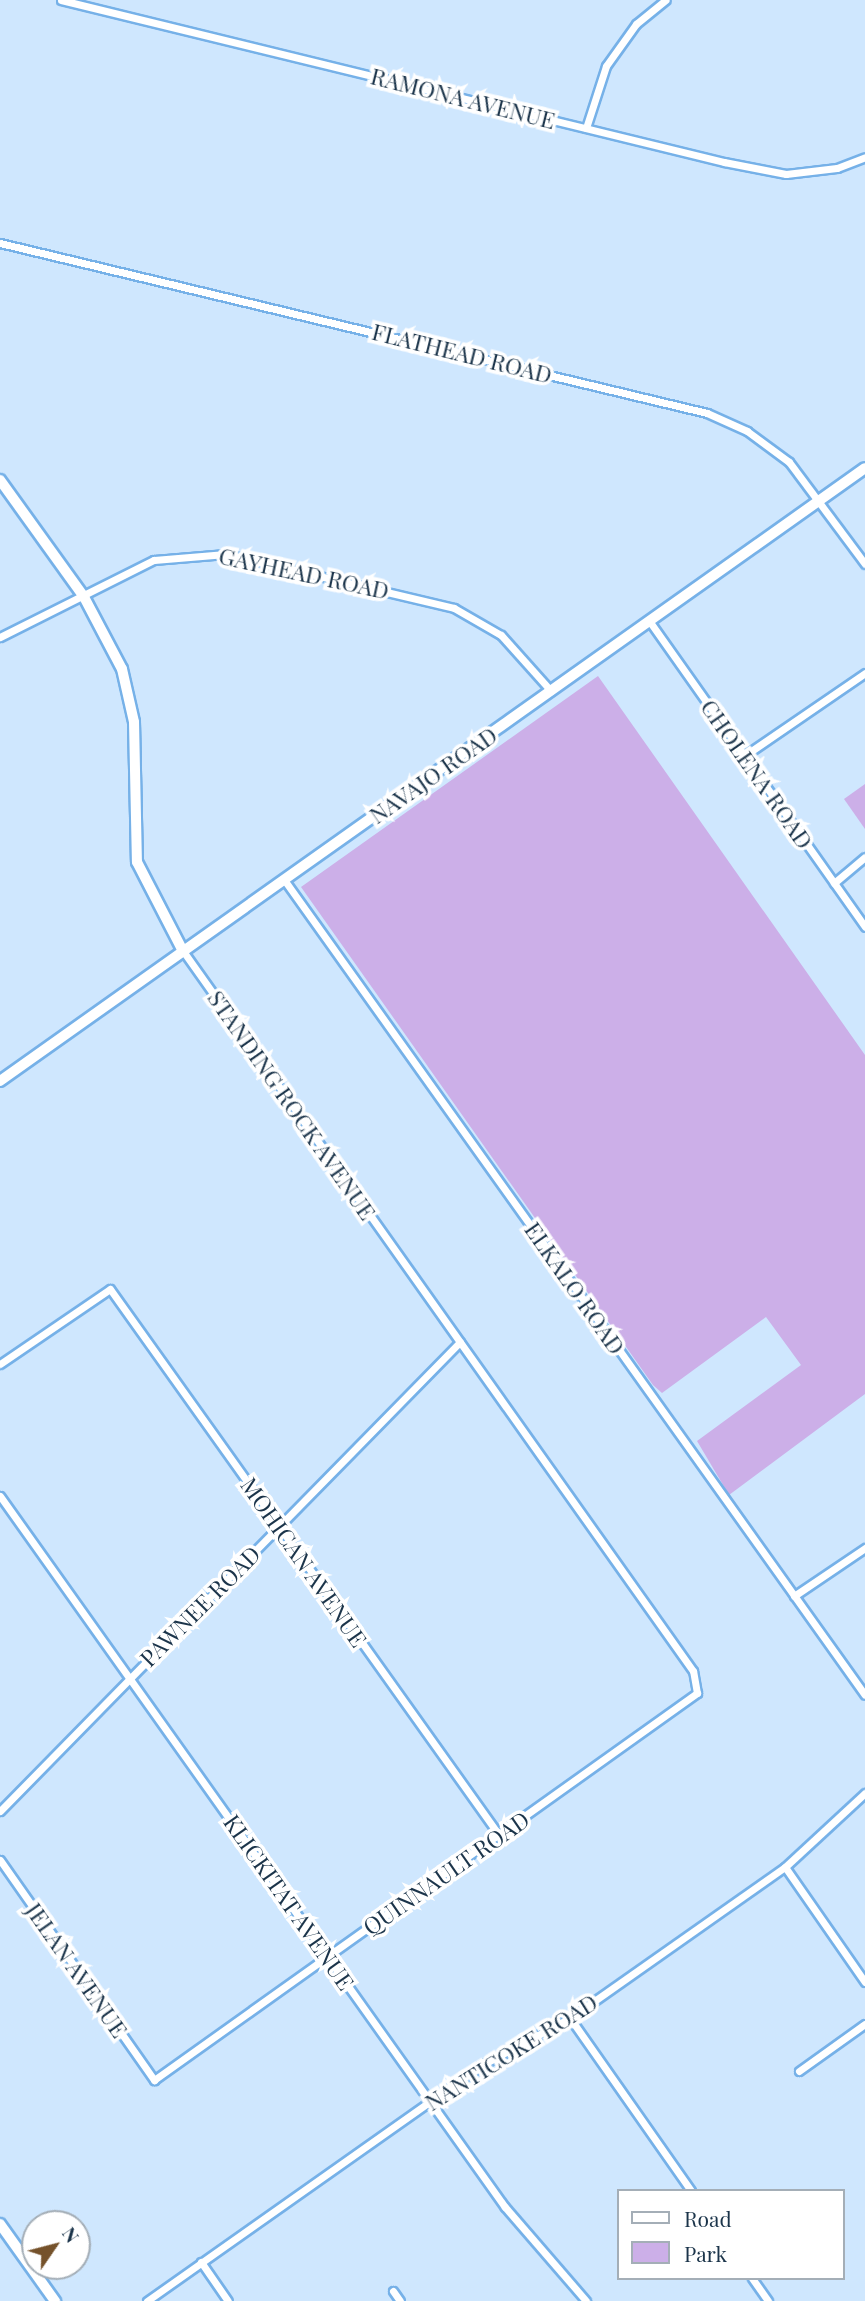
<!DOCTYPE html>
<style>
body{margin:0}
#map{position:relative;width:865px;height:2301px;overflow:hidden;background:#cfe7fe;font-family:"Playfair Display",serif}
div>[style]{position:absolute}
.green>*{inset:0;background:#ccafe8}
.roads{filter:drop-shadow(2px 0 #76b1e8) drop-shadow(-2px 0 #76b1e8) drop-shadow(0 2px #76b1e8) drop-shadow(0 -2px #76b1e8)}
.street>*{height:7px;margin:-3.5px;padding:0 3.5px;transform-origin:3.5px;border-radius:3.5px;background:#fff}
.secondary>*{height:10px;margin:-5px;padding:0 5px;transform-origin:5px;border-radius:5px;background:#fff}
span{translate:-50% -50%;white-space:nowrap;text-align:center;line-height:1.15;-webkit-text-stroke:7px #fff;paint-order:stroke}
.street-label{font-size:23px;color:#1b344a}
.legend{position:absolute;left:617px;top:2189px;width:228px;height:91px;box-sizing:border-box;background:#fff;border:2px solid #a4aeb7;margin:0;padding:9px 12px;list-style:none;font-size:21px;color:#1b344a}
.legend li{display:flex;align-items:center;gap:14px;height:35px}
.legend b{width:35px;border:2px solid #a4aeb7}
.north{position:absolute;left:21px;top:2210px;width:70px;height:70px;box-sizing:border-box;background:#fff;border:2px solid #a4aeb7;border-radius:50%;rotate:55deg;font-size:19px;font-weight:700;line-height:28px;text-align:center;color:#1b344a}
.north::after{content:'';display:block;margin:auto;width:24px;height:32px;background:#75522b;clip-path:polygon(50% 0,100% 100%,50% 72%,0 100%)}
</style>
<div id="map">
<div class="green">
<div style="clip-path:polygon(598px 676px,865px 1055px,865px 1394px,729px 1495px,697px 1441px,801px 1365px,766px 1317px,662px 1393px,653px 1385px,301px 887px)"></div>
<div style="clip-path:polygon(865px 784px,865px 829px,844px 799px)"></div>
</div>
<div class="roads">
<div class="street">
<div style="left:61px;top:0;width:683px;rotate:13.73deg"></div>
<div style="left:724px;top:162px;width:63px;rotate:11deg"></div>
<div style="left:786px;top:174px;width:51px;rotate:-6.7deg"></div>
<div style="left:837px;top:168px;width:30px;rotate:-21deg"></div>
<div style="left:586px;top:128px;width:65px;rotate:-72.1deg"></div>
<div style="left:606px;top:66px;width:52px;rotate:-54.5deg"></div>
<div style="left:636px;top:24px;width:38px;rotate:-39deg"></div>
<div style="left:0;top:243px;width:727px;rotate:13.52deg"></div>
<div style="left:707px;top:413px;width:44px;rotate:24.2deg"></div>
<div style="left:747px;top:431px;width:52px;rotate:36.4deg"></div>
<div style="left:789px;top:462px;width:127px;rotate:53.3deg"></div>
<div style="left:650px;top:622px;width:373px;rotate:54.8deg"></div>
<div style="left:0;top:637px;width:172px;rotate:-26.6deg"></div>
<div style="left:154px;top:560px;width:72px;rotate:-4.8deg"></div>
<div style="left:226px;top:554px;width:234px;rotate:13.3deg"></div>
<div style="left:454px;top:608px;width:54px;rotate:29.9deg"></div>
<div style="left:501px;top:635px;width:75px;rotate:48.2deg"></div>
<div style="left:744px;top:756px;width:147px;rotate:-34.4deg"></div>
<div style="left:285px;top:881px;width:999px;rotate:54.53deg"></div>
<div style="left:834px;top:883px;width:40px;rotate:-40deg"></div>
<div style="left:0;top:1364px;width:133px;rotate:-34.3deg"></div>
<div style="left:110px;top:1289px;width:670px;rotate:54.53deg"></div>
<div style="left:0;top:1496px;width:872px;rotate:54.62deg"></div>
<div style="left:505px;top:2207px;width:124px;rotate:49.2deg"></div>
<div style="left:794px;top:1596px;width:86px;rotate:-34.1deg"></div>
<div style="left:0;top:1811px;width:657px;rotate:-45.56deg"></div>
<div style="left:0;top:1860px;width:269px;rotate:55deg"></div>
<div style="left:154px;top:2080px;width:667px;rotate:-35.48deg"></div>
<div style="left:697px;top:1693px;width:22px;rotate:-100deg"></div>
<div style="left:693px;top:1671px;width:882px;rotate:-125.31deg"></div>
<div style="left:785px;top:1867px;width:140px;rotate:55.2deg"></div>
<div style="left:570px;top:2018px;width:211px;rotate:55deg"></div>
<div style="left:799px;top:2071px;width:81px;rotate:-35.5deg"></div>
<div style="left:201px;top:2262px;width:47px;rotate:55.3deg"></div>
<div style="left:752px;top:2278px;width:28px;rotate:55deg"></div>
<div style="left:393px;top:2291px;width:12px;rotate:55deg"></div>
<div style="left:147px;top:2301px;width:408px;rotate:-35.2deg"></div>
<div style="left:480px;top:2066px;width:102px;rotate:-28.1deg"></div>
<div style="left:570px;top:2018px;width:263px;rotate:-35.1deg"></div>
<div style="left:785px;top:1867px;width:109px;rotate:-42.8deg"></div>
</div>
<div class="secondary">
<div style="left:0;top:480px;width:144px;rotate:54.3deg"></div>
<div style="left:84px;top:597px;width:81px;rotate:62.2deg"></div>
<div style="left:122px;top:669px;width:54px;rotate:77.2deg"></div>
<div style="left:134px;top:722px;width:140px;rotate:88.8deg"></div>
<div style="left:137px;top:862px;width:100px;rotate:62.7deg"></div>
<div style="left:0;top:1081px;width:1060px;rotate:-35.32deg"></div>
<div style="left:0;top:2224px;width:95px;rotate:54.5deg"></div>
</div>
</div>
<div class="street-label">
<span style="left:463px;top:98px;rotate:14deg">RAMONA AVENUE</span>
<span style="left:462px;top:353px;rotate:14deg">FLATHEAD ROAD</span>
<span style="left:304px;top:573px;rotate:12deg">GAYHEAD ROAD</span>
<span style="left:757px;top:774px;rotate:55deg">CHOLENA ROAD</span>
<span style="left:433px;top:775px;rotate:-35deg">NAVAJO ROAD</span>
<span style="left:292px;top:1105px;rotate:55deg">STANDING ROCK AVENUE</span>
<span style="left:575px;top:1288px;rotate:55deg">ELKALO ROAD</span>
<span style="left:304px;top:1562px;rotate:55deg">MOHICAN AVENUE</span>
<span style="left:200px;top:1606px;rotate:-45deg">PAWNEE ROAD</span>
<span style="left:446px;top:1873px;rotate:-35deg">QUINNAULT ROAD</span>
<span style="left:289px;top:1902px;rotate:55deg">KLICKITAT AVENUE</span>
<span style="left:77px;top:1970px;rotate:55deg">JELAN AVENUE</span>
<span style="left:511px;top:2052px;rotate:-32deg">NANTICOKE ROAD</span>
</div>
<ul class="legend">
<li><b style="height:9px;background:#fff"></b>Road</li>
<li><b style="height:19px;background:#ccafe8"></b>Park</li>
</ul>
<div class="north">N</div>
</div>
